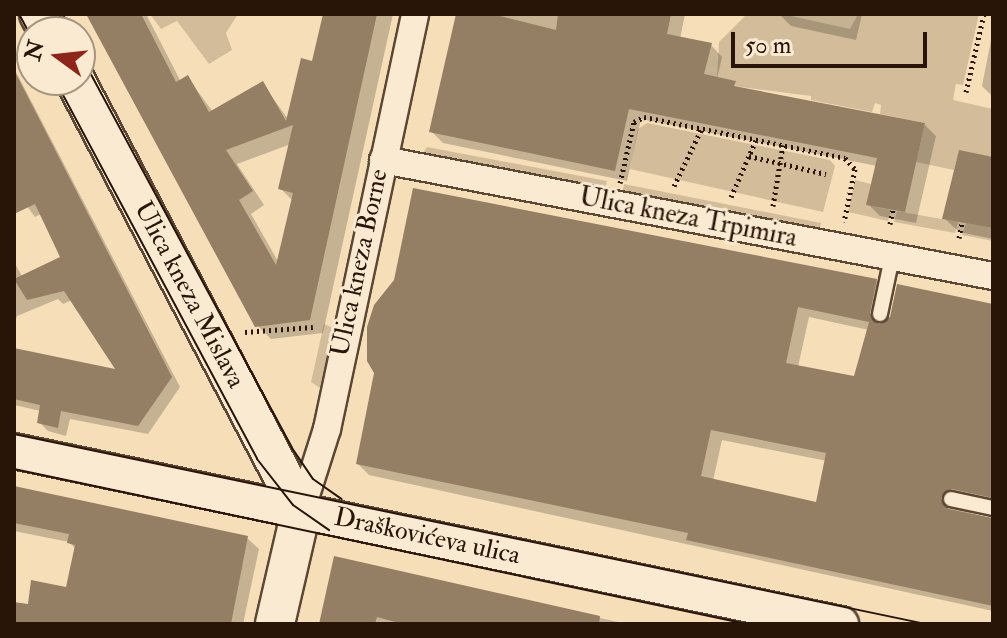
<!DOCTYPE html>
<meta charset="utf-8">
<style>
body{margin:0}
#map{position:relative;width:1007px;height:638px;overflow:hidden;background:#f6dfb8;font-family:"IM FELL Double Pica",serif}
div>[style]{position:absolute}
.green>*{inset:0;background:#d3bc9a}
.shadow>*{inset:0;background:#0003}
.building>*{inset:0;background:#947e64}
.path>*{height:5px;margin-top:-2.5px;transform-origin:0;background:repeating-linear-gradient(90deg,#291408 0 2px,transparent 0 6px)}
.roads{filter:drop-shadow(2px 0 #5c4734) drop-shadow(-2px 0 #5c4734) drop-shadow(0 2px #5c4734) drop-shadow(0 -2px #5c4734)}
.service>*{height:14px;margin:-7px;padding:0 7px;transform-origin:7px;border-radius:7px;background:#f9ead1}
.minor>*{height:26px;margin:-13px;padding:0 13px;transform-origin:13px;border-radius:13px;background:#f9ead1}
.tertiary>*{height:34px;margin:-17px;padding:0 17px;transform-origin:17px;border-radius:17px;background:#f9ead1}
.secondary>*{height:38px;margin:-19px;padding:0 19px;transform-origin:19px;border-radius:19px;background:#f9ead1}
.tram>*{height:2px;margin:-1px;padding:0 1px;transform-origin:1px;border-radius:1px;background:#291408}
span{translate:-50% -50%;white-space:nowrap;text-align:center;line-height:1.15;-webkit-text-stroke:6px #f9ead1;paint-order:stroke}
.street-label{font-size:26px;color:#291408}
.frame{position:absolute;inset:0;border:16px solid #291408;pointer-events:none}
.north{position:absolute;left:16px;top:16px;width:80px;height:80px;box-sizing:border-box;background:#f9ead1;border:2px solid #a69481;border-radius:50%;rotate:285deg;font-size:22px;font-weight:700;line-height:32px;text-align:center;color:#291408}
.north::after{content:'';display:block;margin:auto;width:28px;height:36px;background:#8f2418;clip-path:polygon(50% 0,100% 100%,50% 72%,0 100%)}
.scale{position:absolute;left:731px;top:32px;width:196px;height:36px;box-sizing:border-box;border:4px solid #291408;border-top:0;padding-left:10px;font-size:24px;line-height:28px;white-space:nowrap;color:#291408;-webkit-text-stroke:6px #f9ead1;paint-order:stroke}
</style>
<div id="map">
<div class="green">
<div style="clip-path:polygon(150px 14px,238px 14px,226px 33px,232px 50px,209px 64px,177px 21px,161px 29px)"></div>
<div style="clip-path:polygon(747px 14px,782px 14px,850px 29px,858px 14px,979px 14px,963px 85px,956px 84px,953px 100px,993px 109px,993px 157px,959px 151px,954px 170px,916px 162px,925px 123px,880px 114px,881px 105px,875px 103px,872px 112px,811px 100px,811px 96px,734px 86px,735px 81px,717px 77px,719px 42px)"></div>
<div style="clip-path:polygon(647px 123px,830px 160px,835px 166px,823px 212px,630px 169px,638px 129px)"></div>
<div style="clip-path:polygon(427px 147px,607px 181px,603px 196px,420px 158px)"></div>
<div style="clip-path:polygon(855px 180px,871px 184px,867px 205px,891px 210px,888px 221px,848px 212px)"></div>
<div style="clip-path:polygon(624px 184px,821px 223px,818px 236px,621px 200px)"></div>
<div style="clip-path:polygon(897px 211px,958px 222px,955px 233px,894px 222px)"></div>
<div style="clip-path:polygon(966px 223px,993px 228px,993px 241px,962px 235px)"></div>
<div style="clip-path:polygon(324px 324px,333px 328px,320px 388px,311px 382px)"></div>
</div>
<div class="shadow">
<div style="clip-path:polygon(evenodd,89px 14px,146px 14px,181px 82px,188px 78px,213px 112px,262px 83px,288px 119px,314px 63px,325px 14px,393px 14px,323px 333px,271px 339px,257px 325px,89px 14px,291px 144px,280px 188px,293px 201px,279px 263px,251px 214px,264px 205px,237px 164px,291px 144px)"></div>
<div style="clip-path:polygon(458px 14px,685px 14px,680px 39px,711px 45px,722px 57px,717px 79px,741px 89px,924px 124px,936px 136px,916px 223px,880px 216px,869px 205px,877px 166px,641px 119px,627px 181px,443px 143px,431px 131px)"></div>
<div style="clip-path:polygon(779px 14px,862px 14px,856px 40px,791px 26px)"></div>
<div style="clip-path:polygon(993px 30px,993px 97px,982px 86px)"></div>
<div style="clip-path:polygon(14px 68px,180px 387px,148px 434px,70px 419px,66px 436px,48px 431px,39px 422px,41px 411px,14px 405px,14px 349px,119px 372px,72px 300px,63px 304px,58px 299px,17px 316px,14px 325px,14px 262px,22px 276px,63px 258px,41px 214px,35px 217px,14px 189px)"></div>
<div style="clip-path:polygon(993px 159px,993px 239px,959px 232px,944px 218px)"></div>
<div style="clip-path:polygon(evenodd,876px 281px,887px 292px,880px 325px,993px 305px,993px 505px,964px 499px,951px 508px,993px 519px,993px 611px,369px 475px,358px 464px,376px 373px,876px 281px,809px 317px,869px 330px,856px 378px,798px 367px,809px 317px,876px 281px,722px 440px,827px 461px,817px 504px,713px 481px,722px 440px)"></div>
<div style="clip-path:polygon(14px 489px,247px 538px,259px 549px,243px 624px,14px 624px,14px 604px,29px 607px,68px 590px,76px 549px,69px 542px,14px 531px)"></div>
<div style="clip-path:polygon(335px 559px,627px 624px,321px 624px)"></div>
</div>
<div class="building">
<div style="clip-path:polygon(evenodd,86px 14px,141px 14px,176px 82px,188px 75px,209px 112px,263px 81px,286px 121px,301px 58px,312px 61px,323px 14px,377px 14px,310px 320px,255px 327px,86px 14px,293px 125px,278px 189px,293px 193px,276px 265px,239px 200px,253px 191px,226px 150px,293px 125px)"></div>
<div style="clip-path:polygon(456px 14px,492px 14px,556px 30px,558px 14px,671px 14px,667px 34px,712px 43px,704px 74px,736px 81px,734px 86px,925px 123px,905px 212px,866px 205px,877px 158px,629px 109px,615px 171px,429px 132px)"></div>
<div style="clip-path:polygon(14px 70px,172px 377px,138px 426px,61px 411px,58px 428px,37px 423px,40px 405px,14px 399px,14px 348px,115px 369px,64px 291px,27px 300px,14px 279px,60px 257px,35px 204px,14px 214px)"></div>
<div style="clip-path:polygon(959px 150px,993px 157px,993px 228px,942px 219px)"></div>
<div style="clip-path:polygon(evenodd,413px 188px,877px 279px,870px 313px,879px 324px,890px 317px,897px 284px,993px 304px,993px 498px,952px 489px,941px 498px,948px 509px,993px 518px,993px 606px,686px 540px,688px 533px,356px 464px,374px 373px,367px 361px,367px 327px,374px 305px,394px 280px,413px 188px,798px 307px,869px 322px,854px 376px,786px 363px,798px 307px,413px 188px,711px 430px,826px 453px,816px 502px,701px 476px,711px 430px)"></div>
<div style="clip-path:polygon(14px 486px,248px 536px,231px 624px,14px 624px,14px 602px,28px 604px,31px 580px,66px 587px,75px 545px,67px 543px,69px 534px,14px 523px)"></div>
<div style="clip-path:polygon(334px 556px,600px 616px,599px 624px,403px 624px,377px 617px,375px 624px,319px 624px)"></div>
</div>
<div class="path">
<div style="left:966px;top:92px;width:80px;rotate:-77deg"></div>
<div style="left:749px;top:156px;width:79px;rotate:13.2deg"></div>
<div style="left:620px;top:183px;width:63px;rotate:-77.1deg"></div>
<div style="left:634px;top:122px;width:11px;rotate:-27deg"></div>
<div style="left:644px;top:117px;width:205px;rotate:11.5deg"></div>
<div style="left:845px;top:158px;width:15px;rotate:48deg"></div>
<div style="left:855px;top:169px;width:54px;rotate:101.7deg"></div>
<div style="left:674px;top:186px;width:64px;rotate:-64.2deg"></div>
<div style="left:731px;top:197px;width:62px;rotate:-66.3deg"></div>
<div style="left:773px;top:206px;width:62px;rotate:-80.7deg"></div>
<div style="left:890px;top:224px;width:14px;rotate:-78deg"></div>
<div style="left:959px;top:238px;width:16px;rotate:-79deg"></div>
<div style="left:245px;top:332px;width:68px;rotate:-4.2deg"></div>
</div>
<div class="roads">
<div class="service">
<div style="left:880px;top:314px;width:58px;rotate:-78.1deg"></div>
<div style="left:951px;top:499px;width:43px;rotate:12.1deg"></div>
</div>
<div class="minor">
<div style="left:383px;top:160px;width:621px;rotate:10.77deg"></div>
<div style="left:301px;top:511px;width:86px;rotate:-72.4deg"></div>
<div style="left:327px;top:429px;width:424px;rotate:-78deg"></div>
</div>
<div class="tertiary">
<div style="left:14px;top:451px;width:845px;rotate:11.82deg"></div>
</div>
<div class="secondary">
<div style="left:39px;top:14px;width:21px;rotate:61deg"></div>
<div style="left:75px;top:80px;width:487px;rotate:62.3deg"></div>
<div style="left:301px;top:511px;width:116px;rotate:103deg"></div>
</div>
</div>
<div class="tram">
<div style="left:19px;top:14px;width:27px;rotate:62deg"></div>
<div style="left:59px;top:14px;width:20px;rotate:63deg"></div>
<div style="left:80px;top:54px;width:447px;rotate:61.7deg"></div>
<div style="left:292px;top:448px;width:37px;rotate:56deg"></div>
<div style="left:313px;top:479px;width:35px;rotate:35deg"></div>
<div style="left:55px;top:80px;width:429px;rotate:61.9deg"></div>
<div style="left:257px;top:459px;width:58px;rotate:52deg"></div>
<div style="left:293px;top:505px;width:44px;rotate:34.8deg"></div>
<div style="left:14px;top:434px;width:932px;rotate:11.77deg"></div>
<div style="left:14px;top:469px;width:749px;rotate:11.94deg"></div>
</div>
<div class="street-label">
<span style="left:688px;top:218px;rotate:11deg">Ulica kneza Trpimira</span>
<span style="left:360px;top:263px;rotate:-78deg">Ulica kneza Borne</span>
<span style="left:189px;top:295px;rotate:62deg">Ulica kneza Mislava</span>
<span style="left:427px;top:537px;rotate:12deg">Draškovićeva ulica</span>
</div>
<div class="frame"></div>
<div class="north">N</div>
<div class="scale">50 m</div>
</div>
